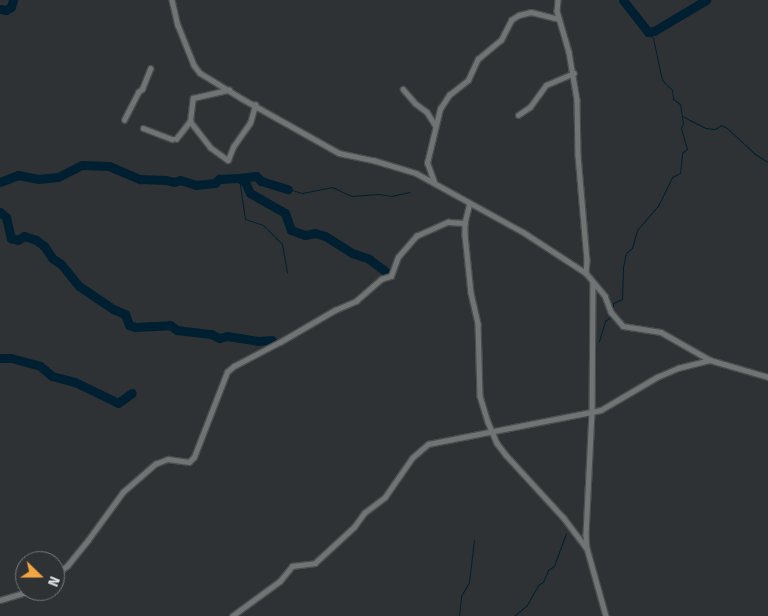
<!DOCTYPE html>
<style>
body{margin:0}
#map{position:relative;width:768px;height:616px;overflow:hidden;background:#2f3234;font-family:"Fira Sans",sans-serif}
div>[style]{position:absolute}
.stream>*{height:1px;margin:-0.5px;padding:0 0.5px;transform-origin:0.5px;border-radius:0.5px;background:#002031}
.river>*{height:9px;margin:-4.5px;padding:0 4.5px;transform-origin:4.5px;border-radius:4.5px;background:#002031}
.roads{filter:drop-shadow(1px 0 #4b4d4e) drop-shadow(-1px 0 #4b4d4e) drop-shadow(0 1px #4b4d4e) drop-shadow(0 -1px #4b4d4e)}
.minor>*{height:4.5px;margin:-2.25px;padding:0 2.25px;transform-origin:2.25px;border-radius:2.25px;background:#707475}
span{translate:-50% -50%;white-space:nowrap;text-align:center;line-height:1.15;-webkit-text-stroke:5px #2f3234;paint-order:stroke}
.north{position:absolute;left:15px;top:551px;width:50px;height:50px;box-sizing:border-box;background:#2f3234;border:1px solid #757879;border-radius:50%;rotate:112deg;font-size:14px;font-weight:700;line-height:20px;text-align:center;color:#dfe0e1}
.north::after{content:'';display:block;margin:auto;width:18px;height:22px;background:#f2a541;clip-path:polygon(50% 0,100% 100%,50% 72%,0 100%)}
</style>
<div id="map">
<div class="stream">
<div style="left:682px;top:116px;width:27px;rotate:27deg"></div>
<div style="left:706px;top:128px;width:9px;rotate:6deg"></div>
<div style="left:715px;top:129px;width:7px;rotate:-34deg"></div>
<div style="left:721px;top:125px;width:7px;rotate:27deg"></div>
<div style="left:727px;top:128px;width:38px;rotate:43deg"></div>
<div style="left:755px;top:154px;width:15px;rotate:32deg"></div>
<div style="left:239px;top:178px;width:41px;rotate:81.7deg"></div>
<div style="left:245px;top:219px;width:19px;rotate:18deg"></div>
<div style="left:263px;top:225px;width:27px;rotate:45deg"></div>
<div style="left:282px;top:244px;width:29px;rotate:80deg"></div>
<div style="left:288px;top:189px;width:15px;rotate:16deg"></div>
<div style="left:302px;top:193px;width:31px;rotate:-11deg"></div>
<div style="left:332px;top:187px;width:21px;rotate:25deg"></div>
<div style="left:351px;top:196px;width:28px;rotate:-4deg"></div>
<div style="left:379px;top:194px;width:12px;rotate:9deg"></div>
<div style="left:391px;top:196px;width:19px;rotate:-12deg"></div>
<div style="left:613px;top:311px;width:8px;rotate:-90deg"></div>
<div style="left:613px;top:303px;width:10px;rotate:-24deg"></div>
<div style="left:622px;top:299px;width:32px;rotate:-88deg"></div>
<div style="left:623px;top:267px;width:14px;rotate:-78deg"></div>
<div style="left:626px;top:253px;width:8px;rotate:-40deg"></div>
<div style="left:632px;top:248px;width:19px;rotate:-74deg"></div>
<div style="left:637px;top:230px;width:32px;rotate:-49deg"></div>
<div style="left:658px;top:206px;width:32px;rotate:-64deg"></div>
<div style="left:672px;top:177px;width:9px;rotate:-27deg"></div>
<div style="left:680px;top:173px;width:20px;rotate:-84deg"></div>
<div style="left:682px;top:153px;width:6px;rotate:-39deg"></div>
<div style="left:687px;top:149px;width:22px;rotate:-106deg"></div>
<div style="left:681px;top:128px;width:5px;rotate:-68deg"></div>
<div style="left:683px;top:123px;width:19px;rotate:-99deg"></div>
<div style="left:680px;top:104px;width:9px;rotate:-144deg"></div>
<div style="left:673px;top:99px;width:9px;rotate:-96deg"></div>
<div style="left:672px;top:90px;width:14px;rotate:-135deg"></div>
<div style="left:662px;top:80px;width:43px;rotate:-102.1deg"></div>
<div style="left:653px;top:38px;width:8px;rotate:-130deg"></div>
<div style="left:599px;top:341px;width:21px;rotate:-73deg"></div>
<div style="left:605px;top:321px;width:9px;rotate:-36deg"></div>
<div style="left:459px;top:616px;width:20px;rotate:-84deg"></div>
<div style="left:461px;top:596px;width:16px;rotate:-60deg"></div>
<div style="left:469px;top:582px;width:42px;rotate:-83.2deg"></div>
<div style="left:514px;top:616px;width:17px;rotate:-40deg"></div>
<div style="left:527px;top:605px;width:23px;rotate:-61deg"></div>
<div style="left:538px;top:585px;width:6px;rotate:-31deg"></div>
<div style="left:543px;top:582px;width:13px;rotate:-67deg"></div>
<div style="left:548px;top:570px;width:7px;rotate:-34deg"></div>
<div style="left:554px;top:566px;width:35px;rotate:-70deg"></div>
</div>
<div class="river">
<div style="left:623px;top:0;width:41px;rotate:52deg"></div>
<div style="left:648px;top:32px;width:6px;rotate:-9deg"></div>
<div style="left:654px;top:31px;width:61px;rotate:-30.8deg"></div>
<div style="left:0;top:9px;width:6px;rotate:9deg"></div>
<div style="left:6px;top:10px;width:6px;rotate:-31deg"></div>
<div style="left:11px;top:7px;width:7px;rotate:-74deg"></div>
<div style="left:239px;top:178px;width:17px;rotate:-7deg"></div>
<div style="left:256px;top:176px;width:7px;rotate:45deg"></div>
<div style="left:261px;top:181px;width:28px;rotate:17deg"></div>
<div style="left:0;top:182px;width:19px;rotate:-21deg"></div>
<div style="left:18px;top:175px;width:21px;rotate:11deg"></div>
<div style="left:39px;top:179px;width:19px;rotate:-6deg"></div>
<div style="left:58px;top:177px;width:27px;rotate:-27deg"></div>
<div style="left:82px;top:165px;width:27px;rotate:2deg"></div>
<div style="left:109px;top:166px;width:34px;rotate:23deg"></div>
<div style="left:140px;top:179px;width:26px;rotate:2deg"></div>
<div style="left:166px;top:180px;width:8px;rotate:14deg"></div>
<div style="left:174px;top:182px;width:6px;rotate:-18deg"></div>
<div style="left:180px;top:180px;width:17px;rotate:17deg"></div>
<div style="left:196px;top:185px;width:19px;rotate:-6deg"></div>
<div style="left:215px;top:183px;width:6px;rotate:-45deg"></div>
<div style="left:219px;top:179px;width:20px;rotate:-3deg"></div>
<div style="left:239px;top:178px;width:7px;rotate:34deg"></div>
<div style="left:245px;top:182px;width:12px;rotate:66deg"></div>
<div style="left:250px;top:193px;width:40px;rotate:29.7deg"></div>
<div style="left:285px;top:213px;width:18px;rotate:71deg"></div>
<div style="left:291px;top:230px;width:15px;rotate:20deg"></div>
<div style="left:305px;top:235px;width:10px;rotate:-11deg"></div>
<div style="left:315px;top:233px;width:10px;rotate:17deg"></div>
<div style="left:325px;top:236px;width:32px;rotate:32deg"></div>
<div style="left:352px;top:253px;width:18px;rotate:19deg"></div>
<div style="left:369px;top:259px;width:26px;rotate:37deg"></div>
<div style="left:0;top:212px;width:8px;rotate:40deg"></div>
<div style="left:6px;top:217px;width:22px;rotate:77deg"></div>
<div style="left:11px;top:238px;width:7px;rotate:16deg"></div>
<div style="left:18px;top:240px;width:7px;rotate:-34deg"></div>
<div style="left:24px;top:236px;width:13px;rotate:18deg"></div>
<div style="left:36px;top:240px;width:10px;rotate:37deg"></div>
<div style="left:44px;top:246px;width:14px;rotate:56deg"></div>
<div style="left:52px;top:258px;width:11px;rotate:34deg"></div>
<div style="left:61px;top:264px;width:28px;rotate:51deg"></div>
<div style="left:79px;top:286px;width:41px;rotate:34.1deg"></div>
<div style="left:113px;top:309px;width:13px;rotate:23deg"></div>
<div style="left:125px;top:314px;width:12px;rotate:70deg"></div>
<div style="left:129px;top:325px;width:6px;rotate:18deg"></div>
<div style="left:135px;top:327px;width:35px;rotate:-3deg"></div>
<div style="left:170px;top:325px;width:9px;rotate:36deg"></div>
<div style="left:177px;top:330px;width:34px;rotate:7deg"></div>
<div style="left:211px;top:334px;width:9px;rotate:27deg"></div>
<div style="left:219px;top:338px;width:8px;rotate:-14deg"></div>
<div style="left:227px;top:336px;width:31px;rotate:9deg"></div>
<div style="left:258px;top:341px;width:14px;rotate:-4deg"></div>
<div style="left:0;top:358px;width:11px"></div>
<div style="left:11px;top:358px;width:30px;rotate:15deg"></div>
<div style="left:40px;top:366px;width:16px;rotate:40deg"></div>
<div style="left:52px;top:376px;width:24px;rotate:15deg"></div>
<div style="left:75px;top:382px;width:48px;rotate:26deg"></div>
<div style="left:118px;top:403px;width:17px;rotate:-36deg"></div>
</div>
<div class="roads">
<div class="minor">
<div style="left:172px;top:0;width:26px;rotate:77deg"></div>
<div style="left:178px;top:25px;width:43px;rotate:68.2deg"></div>
<div style="left:194px;top:65px;width:10px;rotate:53deg"></div>
<div style="left:200px;top:73px;width:48px;rotate:31.4deg"></div>
<div style="left:241px;top:98px;width:112px;rotate:29.3deg"></div>
<div style="left:339px;top:153px;width:35px;rotate:12deg"></div>
<div style="left:373px;top:160px;width:45px;rotate:16.8deg"></div>
<div style="left:416px;top:173px;width:122px;rotate:28.9deg"></div>
<div style="left:523px;top:232px;width:75px;rotate:33.1deg"></div>
<div style="left:586px;top:273px;width:30px;rotate:50deg"></div>
<div style="left:605px;top:296px;width:17px;rotate:69deg"></div>
<div style="left:611px;top:312px;width:18px;rotate:49deg"></div>
<div style="left:623px;top:326px;width:38px;rotate:9deg"></div>
<div style="left:661px;top:332px;width:56px;rotate:29.7deg"></div>
<div style="left:710px;top:360px;width:60px;rotate:16.3deg"></div>
<div style="left:558px;top:0;width:11px;rotate:95deg"></div>
<div style="left:557px;top:11px;width:43px;rotate:73.7deg"></div>
<div style="left:569px;top:52px;width:49px;rotate:80.5deg"></div>
<div style="left:577px;top:100px;width:55px;rotate:89deg"></div>
<div style="left:578px;top:155px;width:105px;rotate:85.1deg"></div>
<div style="left:587px;top:260px;width:13px;rotate:94deg"></div>
<div style="left:403px;top:89px;width:18px;rotate:49deg"></div>
<div style="left:415px;top:103px;width:15px;rotate:37deg"></div>
<div style="left:427px;top:112px;width:15px;rotate:58deg"></div>
<div style="left:518px;top:115px;width:14px;rotate:-34deg"></div>
<div style="left:530px;top:107px;width:27px;rotate:-54deg"></div>
<div style="left:546px;top:85px;width:30px;rotate:-23deg"></div>
<div style="left:124px;top:120px;width:31px;rotate:-63deg"></div>
<div style="left:138px;top:92px;width:5px;rotate:-37deg"></div>
<div style="left:142px;top:89px;width:22px;rotate:-68deg"></div>
<div style="left:190px;top:121px;width:33px;rotate:52deg"></div>
<div style="left:210px;top:147px;width:22px;rotate:36deg"></div>
<div style="left:228px;top:160px;width:14px;rotate:-69deg"></div>
<div style="left:233px;top:147px;width:29px;rotate:-55deg"></div>
<div style="left:250px;top:123px;width:19px;rotate:-74deg"></div>
<div style="left:143px;top:128px;width:31px;rotate:21deg"></div>
<div style="left:172px;top:139px;width:4px"></div>
<div style="left:176px;top:139px;width:23px;rotate:-52deg"></div>
<div style="left:190px;top:121px;width:23px;rotate:-83deg"></div>
<div style="left:193px;top:98px;width:37px;rotate:-13deg"></div>
<div style="left:434px;top:182px;width:20px;rotate:-110deg"></div>
<div style="left:427px;top:163px;width:56px;rotate:-76.5deg"></div>
<div style="left:440px;top:109px;width:17px;rotate:-57deg"></div>
<div style="left:449px;top:95px;width:24px;rotate:-38deg"></div>
<div style="left:468px;top:80px;width:23px;rotate:-65deg"></div>
<div style="left:478px;top:59px;width:30px;rotate:-40deg"></div>
<div style="left:501px;top:40px;width:22px;rotate:-63deg"></div>
<div style="left:511px;top:20px;width:9px;rotate:-32deg"></div>
<div style="left:519px;top:15px;width:12px;rotate:-14deg"></div>
<div style="left:531px;top:12px;width:29px;rotate:14deg"></div>
<div style="left:470px;top:203px;width:21px;rotate:104deg"></div>
<div style="left:465px;top:223px;width:12px;rotate:90deg"></div>
<div style="left:465px;top:235px;width:58px;rotate:84.1deg"></div>
<div style="left:471px;top:293px;width:32px;rotate:77deg"></div>
<div style="left:478px;top:324px;width:72px;rotate:88.4deg"></div>
<div style="left:480px;top:396px;width:27px;rotate:73deg"></div>
<div style="left:488px;top:422px;width:23px;rotate:67deg"></div>
<div style="left:497px;top:443px;width:15px;rotate:53deg"></div>
<div style="left:506px;top:455px;width:86px;rotate:47.4deg"></div>
<div style="left:564px;top:518px;width:38px;rotate:53deg"></div>
<div style="left:593px;top:282px;width:130px;rotate:90.4deg"></div>
<div style="left:592px;top:412px;width:123px;rotate:92.8deg"></div>
<div style="left:586px;top:535px;width:13px;rotate:86deg"></div>
<div style="left:587px;top:548px;width:71px;rotate:74.4deg"></div>
<div style="left:55px;top:575px;width:15px;rotate:-37deg"></div>
<div style="left:67px;top:566px;width:33px;rotate:-51deg"></div>
<div style="left:88px;top:540px;width:59px;rotate:-53.9deg"></div>
<div style="left:123px;top:492px;width:43px;rotate:-41.2deg"></div>
<div style="left:155px;top:464px;width:14px;rotate:-21deg"></div>
<div style="left:168px;top:459px;width:21px;rotate:8deg"></div>
<div style="left:189px;top:462px;width:7px;rotate:-45deg"></div>
<div style="left:194px;top:457px;width:91px;rotate:-68.8deg"></div>
<div style="left:227px;top:372px;width:9px;rotate:-41deg"></div>
<div style="left:234px;top:366px;width:52px;rotate:-27.6deg"></div>
<div style="left:280px;top:342px;width:64px;rotate:-30.2deg"></div>
<div style="left:335px;top:310px;width:23px;rotate:-23deg"></div>
<div style="left:356px;top:301px;width:33px;rotate:-41deg"></div>
<div style="left:381px;top:279px;width:10px;rotate:-17deg"></div>
<div style="left:391px;top:276px;width:20px;rotate:-70deg"></div>
<div style="left:398px;top:257px;width:28px;rotate:-49deg"></div>
<div style="left:416px;top:236px;width:35px;rotate:-24deg"></div>
<div style="left:448px;top:222px;width:17px;rotate:3deg"></div>
<div style="left:0;top:600px;width:31px;rotate:-17deg"></div>
<div style="left:232px;top:616px;width:59px;rotate:-36.1deg"></div>
<div style="left:280px;top:581px;width:19px;rotate:-51deg"></div>
<div style="left:292px;top:566px;width:23px;rotate:-7deg"></div>
<div style="left:315px;top:563px;width:53px;rotate:-42.7deg"></div>
<div style="left:354px;top:527px;width:17px;rotate:-54deg"></div>
<div style="left:364px;top:513px;width:26px;rotate:-37deg"></div>
<div style="left:385px;top:497px;width:47px;rotate:-55.3deg"></div>
<div style="left:412px;top:458px;width:21px;rotate:-41deg"></div>
<div style="left:428px;top:444px;width:176px;rotate:-11.1deg"></div>
<div style="left:601px;top:410px;width:65px;rotate:-30.5deg"></div>
<div style="left:657px;top:377px;width:23px;rotate:-23deg"></div>
<div style="left:678px;top:368px;width:33px;rotate:-14deg"></div>
</div>
</div>
<div class="north">N</div>
</div>
